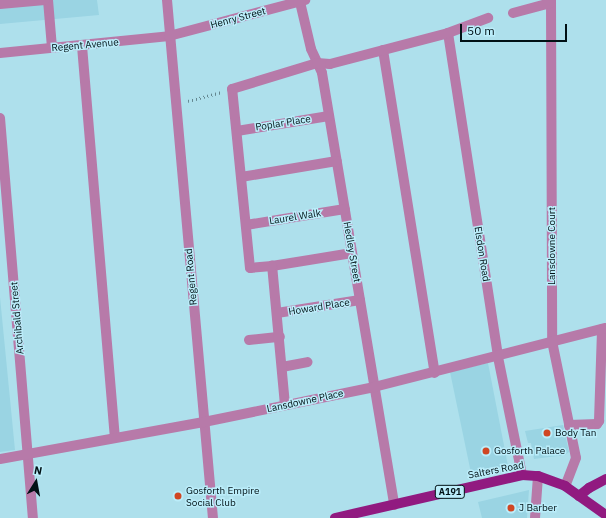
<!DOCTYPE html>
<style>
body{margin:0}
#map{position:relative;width:606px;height:518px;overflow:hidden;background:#aee0ec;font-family:"IBM Plex Sans",sans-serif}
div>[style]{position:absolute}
.built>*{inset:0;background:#9ad4e3}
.path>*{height:2.5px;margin-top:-1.25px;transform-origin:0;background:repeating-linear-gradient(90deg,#648790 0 1px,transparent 0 4px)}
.minor>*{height:10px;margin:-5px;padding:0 5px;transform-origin:5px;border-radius:5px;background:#b77aa9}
.major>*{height:10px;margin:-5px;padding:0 5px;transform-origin:5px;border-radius:5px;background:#911a80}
.dots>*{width:11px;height:11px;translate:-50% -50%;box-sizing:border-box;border:2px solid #bbedfa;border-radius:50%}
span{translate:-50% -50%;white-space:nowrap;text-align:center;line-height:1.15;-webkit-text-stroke:3px #bbedfa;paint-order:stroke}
.shield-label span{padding:1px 3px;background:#bbedfa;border:1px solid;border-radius:3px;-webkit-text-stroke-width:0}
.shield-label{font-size:9px;color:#011115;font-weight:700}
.street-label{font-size:10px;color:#011115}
.poi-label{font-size:10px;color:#011115}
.left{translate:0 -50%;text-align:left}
.north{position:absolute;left:16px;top:462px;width:40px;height:40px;-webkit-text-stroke:3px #bbedfa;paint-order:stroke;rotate:11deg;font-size:11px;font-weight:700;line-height:16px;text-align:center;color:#011115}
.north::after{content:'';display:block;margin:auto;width:14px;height:18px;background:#011115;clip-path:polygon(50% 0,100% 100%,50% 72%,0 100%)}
.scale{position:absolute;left:460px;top:24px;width:107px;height:18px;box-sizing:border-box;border:2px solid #011115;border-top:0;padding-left:5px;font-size:12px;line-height:14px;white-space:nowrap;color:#011115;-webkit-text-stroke:3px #bbedfa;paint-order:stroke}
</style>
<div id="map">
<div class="built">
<div style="clip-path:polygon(0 0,97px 0,99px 15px,0 24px)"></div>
<div style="clip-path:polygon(0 297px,15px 450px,0 452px)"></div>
<div style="clip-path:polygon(488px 363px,508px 466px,471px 473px,450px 372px)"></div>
<div style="clip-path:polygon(563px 425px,569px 452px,565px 455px,534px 459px,531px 443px,528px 443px,525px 431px)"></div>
<div style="clip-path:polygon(529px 490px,527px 518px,482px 518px,478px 502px)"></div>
</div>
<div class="path">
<div style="left:188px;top:101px;width:34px;rotate:-15deg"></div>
</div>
<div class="minor">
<div style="left:48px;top:0;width:48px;rotate:85.2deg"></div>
<div style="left:167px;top:0;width:520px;rotate:84.93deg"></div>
<div style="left:551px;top:0;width:341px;rotate:89.8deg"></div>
<div style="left:552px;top:341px;width:119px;rotate:78.4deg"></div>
<div style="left:576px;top:458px;width:30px;rotate:111deg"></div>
<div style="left:300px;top:2px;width:48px;rotate:76.8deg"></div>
<div style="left:311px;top:49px;width:26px;rotate:65deg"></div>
<div style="left:322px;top:73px;width:438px;rotate:80.5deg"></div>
<div style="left:0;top:4px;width:45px;rotate:-5.1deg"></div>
<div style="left:513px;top:13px;width:39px;rotate:-15deg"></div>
<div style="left:448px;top:33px;width:328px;rotate:81.2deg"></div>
<div style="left:498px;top:357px;width:120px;rotate:78.5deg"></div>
<div style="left:82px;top:46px;width:393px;rotate:85.2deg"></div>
<div style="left:383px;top:50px;width:327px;rotate:80.9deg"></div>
<div style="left:0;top:53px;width:170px;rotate:-5.7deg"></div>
<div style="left:169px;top:36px;width:141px;rotate:-14.8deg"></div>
<div style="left:0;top:118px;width:401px;rotate:85.3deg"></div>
<div style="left:237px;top:131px;width:93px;rotate:-9.3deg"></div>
<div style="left:241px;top:177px;width:97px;rotate:-9.5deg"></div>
<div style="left:246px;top:225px;width:100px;rotate:-9.2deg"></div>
<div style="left:272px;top:266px;width:81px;rotate:-9.2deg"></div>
<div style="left:277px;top:313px;width:84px;rotate:-8.9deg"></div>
<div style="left:249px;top:340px;width:31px;rotate:-6deg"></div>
<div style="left:282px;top:367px;width:26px;rotate:-11deg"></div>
<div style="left:285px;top:405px;width:140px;rotate:-95.3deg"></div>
<div style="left:272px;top:266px;width:22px;rotate:175deg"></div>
<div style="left:250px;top:268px;width:180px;rotate:-95.7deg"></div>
<div style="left:232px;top:89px;width:89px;rotate:-17deg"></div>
<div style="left:317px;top:63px;width:13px;rotate:4deg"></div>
<div style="left:330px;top:64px;width:122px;rotate:-14.7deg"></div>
<div style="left:448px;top:33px;width:43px;rotate:-20.6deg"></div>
<div style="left:569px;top:425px;width:28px;rotate:-2deg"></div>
<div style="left:597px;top:424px;width:4px;rotate:-56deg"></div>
<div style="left:599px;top:421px;width:92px;rotate:-88.1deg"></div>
<div style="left:0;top:459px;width:207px;rotate:-10.3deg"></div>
<div style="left:204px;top:422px;width:174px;rotate:-11.6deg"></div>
<div style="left:374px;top:387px;width:239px;rotate:-14.3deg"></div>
<div style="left:535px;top:518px;width:42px;rotate:-85.9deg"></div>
</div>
<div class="major">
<div style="left:579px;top:496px;width:13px;rotate:-39deg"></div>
<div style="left:589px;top:488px;width:19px;rotate:-28deg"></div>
<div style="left:335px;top:518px;width:192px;rotate:-12.9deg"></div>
<div style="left:522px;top:475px;width:16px;rotate:4deg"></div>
<div style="left:538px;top:476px;width:29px;rotate:20deg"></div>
<div style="left:565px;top:486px;width:50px;rotate:35.3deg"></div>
</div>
<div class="dots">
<div style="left:547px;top:433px;background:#d04623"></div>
<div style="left:486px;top:451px;background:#d04623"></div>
<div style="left:178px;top:496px;background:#d04623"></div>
<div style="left:511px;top:508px;background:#d04623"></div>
</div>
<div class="shield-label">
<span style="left:450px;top:492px">A191</span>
</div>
<div class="street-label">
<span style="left:238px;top:18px;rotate:-15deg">Henry Street</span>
<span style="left:85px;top:45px;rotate:-5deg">Regent Avenue</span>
<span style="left:283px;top:123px;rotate:-9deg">Poplar Place</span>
<span style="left:295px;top:217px;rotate:-9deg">Laurel Walk</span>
<span style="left:552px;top:246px;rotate:-90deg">Lansdowne Court</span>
<span style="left:352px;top:252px;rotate:80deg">Hedley Street</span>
<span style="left:482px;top:254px;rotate:81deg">Elsdon Road</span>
<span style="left:191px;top:277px;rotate:-95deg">Regent Road</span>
<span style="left:319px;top:307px;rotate:-9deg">Howard Place</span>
<span style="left:17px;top:318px;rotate:-95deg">Archibald Street</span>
<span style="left:305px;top:401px;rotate:-12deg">Lansdowne Place</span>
<span style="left:496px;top:470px;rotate:-11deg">Salters Road</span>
</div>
<div class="poi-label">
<span class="left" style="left:555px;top:433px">Body Tan</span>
<span class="left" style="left:494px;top:451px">Gosforth Palace</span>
<span class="left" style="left:186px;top:496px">Gosforth Empire<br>Social Club</span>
<span class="left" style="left:519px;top:508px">J Barber</span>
</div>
<div class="north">N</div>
<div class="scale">50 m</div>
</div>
